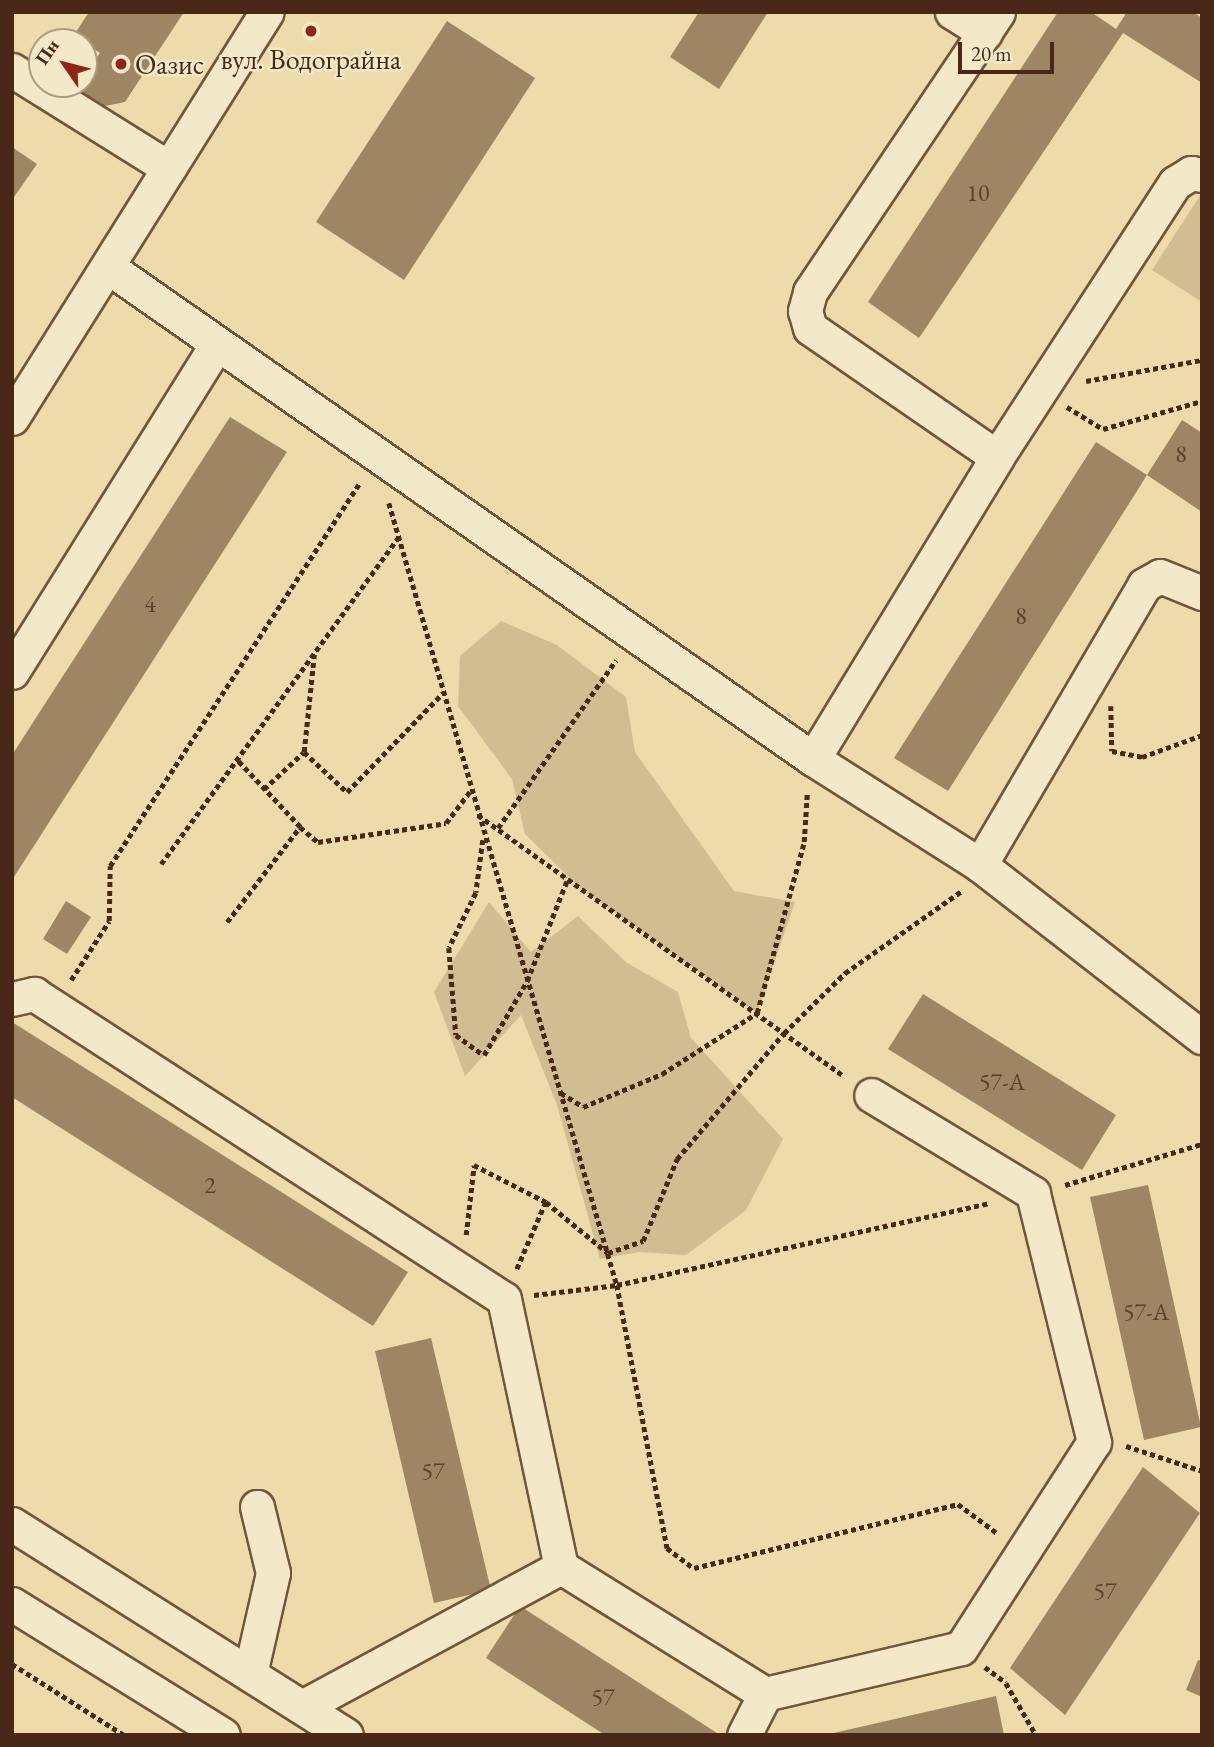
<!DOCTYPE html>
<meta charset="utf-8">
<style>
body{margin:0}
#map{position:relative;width:1214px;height:1747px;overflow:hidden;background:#eddbab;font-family:"EB Garamond",serif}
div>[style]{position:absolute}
.green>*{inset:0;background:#d1bd92}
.building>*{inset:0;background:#9e8564}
.path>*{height:4.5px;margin-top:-2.25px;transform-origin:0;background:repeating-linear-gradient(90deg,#492818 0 5px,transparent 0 8.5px)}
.roads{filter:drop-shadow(2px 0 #72553d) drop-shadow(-2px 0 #72553d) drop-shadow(0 2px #72553d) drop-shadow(0 -2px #72553d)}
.minor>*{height:33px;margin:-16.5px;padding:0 16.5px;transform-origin:16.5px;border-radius:16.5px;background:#f3e8c8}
.dots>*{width:19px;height:19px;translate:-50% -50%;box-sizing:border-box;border:4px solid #f3e8c8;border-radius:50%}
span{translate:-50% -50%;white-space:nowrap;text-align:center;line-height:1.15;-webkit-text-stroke:5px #f3e8c8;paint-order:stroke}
.number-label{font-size:24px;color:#5e3f2b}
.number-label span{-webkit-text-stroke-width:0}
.poi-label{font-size:28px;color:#492818}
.left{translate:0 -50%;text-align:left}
.frame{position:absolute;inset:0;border:14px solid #492818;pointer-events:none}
.north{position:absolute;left:28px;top:28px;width:70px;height:70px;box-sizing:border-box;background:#f3e8c8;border:2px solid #af9b82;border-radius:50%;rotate:305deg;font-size:19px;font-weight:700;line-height:28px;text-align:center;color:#492818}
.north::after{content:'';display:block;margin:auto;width:24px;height:32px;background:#8f2418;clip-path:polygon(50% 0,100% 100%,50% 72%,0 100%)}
.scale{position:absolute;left:958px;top:42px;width:96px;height:32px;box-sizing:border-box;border:4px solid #492818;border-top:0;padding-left:9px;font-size:21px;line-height:24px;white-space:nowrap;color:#492818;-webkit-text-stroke:5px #f3e8c8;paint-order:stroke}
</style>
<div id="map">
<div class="green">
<div style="clip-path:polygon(1201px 194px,1202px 194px,1202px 302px,1152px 270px)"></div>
<div style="clip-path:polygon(501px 621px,557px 645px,626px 697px,635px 752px,734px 891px,795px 902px,757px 1013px,580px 888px,525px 834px,512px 779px,458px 706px,460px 656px)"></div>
<div style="clip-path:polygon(489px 902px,531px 952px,578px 916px,627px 963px,678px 992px,691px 1038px,783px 1139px,746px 1210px,686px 1255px,639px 1252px,600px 1259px,557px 1105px,521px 1015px,465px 1076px,434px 992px)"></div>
</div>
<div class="building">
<div style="clip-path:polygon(89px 12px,184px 12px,125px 102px,95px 108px,73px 92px,100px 53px,74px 35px)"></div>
<div style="clip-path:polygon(699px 12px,768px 12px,719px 89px,670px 57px)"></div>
<div style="clip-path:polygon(1058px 12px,1091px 12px,1116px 29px,1127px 12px,1193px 12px,1202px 18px,1202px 83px,1123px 33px,919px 338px,868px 302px)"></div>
<div style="clip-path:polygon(447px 21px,535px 78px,404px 280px,316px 222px)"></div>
<div style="clip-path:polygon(12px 147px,37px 164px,12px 200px)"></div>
<div style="clip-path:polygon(230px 417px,287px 452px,12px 880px,12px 755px)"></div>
<div style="clip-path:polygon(1182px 420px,1202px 433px,1202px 512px,1147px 475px,948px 791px,894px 758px,1096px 442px,1147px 475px)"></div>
<div style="clip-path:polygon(66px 901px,91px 917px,67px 954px,43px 939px)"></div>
<div style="clip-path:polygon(923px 994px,1116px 1115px,1082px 1170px,888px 1049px)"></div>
<div style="clip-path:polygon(12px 1022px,408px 1272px,373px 1326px,12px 1097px)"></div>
<div style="clip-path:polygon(1148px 1185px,1201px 1427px,1144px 1440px,1090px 1197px)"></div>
<div style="clip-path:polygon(431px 1338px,491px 1590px,434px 1603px,375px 1351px)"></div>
<div style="clip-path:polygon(1143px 1467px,1200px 1513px,1065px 1715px,1010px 1668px)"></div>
<div style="clip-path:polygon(520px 1606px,720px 1735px,605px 1735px,486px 1658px)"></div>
<div style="clip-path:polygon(1198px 1660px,1202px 1661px,1202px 1697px,1186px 1690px)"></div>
<div style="clip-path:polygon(996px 1696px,1004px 1735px,830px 1735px,829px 1734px)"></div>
</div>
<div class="path">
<div style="left:1086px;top:381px;width:118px;rotate:-10.3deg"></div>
<div style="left:1067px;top:407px;width:42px;rotate:31.4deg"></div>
<div style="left:1103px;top:429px;width:103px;rotate:-15.8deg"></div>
<div style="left:389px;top:503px;width:815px;rotate:73.75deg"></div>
<div style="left:617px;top:1285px;width:268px;rotate:79.2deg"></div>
<div style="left:667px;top:1548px;width:34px;rotate:37deg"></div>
<div style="left:694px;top:1568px;width:272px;rotate:-13.6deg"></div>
<div style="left:958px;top:1504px;width:49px;rotate:36.6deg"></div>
<div style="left:1111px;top:706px;width:45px;rotate:88.7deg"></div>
<div style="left:1112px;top:751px;width:31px;rotate:11deg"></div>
<div style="left:1142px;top:757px;width:64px;rotate:-20.1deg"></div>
<div style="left:304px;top:752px;width:59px;rotate:42.9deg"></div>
<div style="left:347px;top:792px;width:138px;rotate:-45.9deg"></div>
<div style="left:264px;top:789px;width:54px;rotate:-42.8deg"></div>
<div style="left:304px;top:752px;width:98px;rotate:-84.1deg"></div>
<div style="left:478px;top:815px;width:450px;rotate:35.5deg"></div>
<div style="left:300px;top:827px;width:23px;rotate:40deg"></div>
<div style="left:318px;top:842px;width:129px;rotate:-8.4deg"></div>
<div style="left:446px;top:823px;width:41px;rotate:-52.9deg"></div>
<div style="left:498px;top:828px;width:205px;rotate:-54.9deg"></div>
<div style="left:483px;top:840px;width:53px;rotate:97.5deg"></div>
<div style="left:476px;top:893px;width:61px;rotate:116.1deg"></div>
<div style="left:449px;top:948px;width:87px;rotate:85.4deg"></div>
<div style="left:456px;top:1035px;width:34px;rotate:36deg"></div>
<div style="left:484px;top:1055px;width:86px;rotate:-59.8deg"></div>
<div style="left:527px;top:981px;width:111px;rotate:-68.3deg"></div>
<div style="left:161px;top:864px;width:403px;rotate:-54deg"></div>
<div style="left:227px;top:922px;width:120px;rotate:-52.5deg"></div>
<div style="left:300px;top:827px;width:92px;rotate:-133.2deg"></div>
<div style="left:71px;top:980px;width:70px;rotate:-57.2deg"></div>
<div style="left:109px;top:921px;width:55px;rotate:-89deg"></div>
<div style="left:110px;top:866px;width:458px;rotate:-56.9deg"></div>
<div style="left:561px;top:1093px;width:26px;rotate:32deg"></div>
<div style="left:583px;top:1107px;width:86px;rotate:-22.7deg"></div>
<div style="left:662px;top:1074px;width:113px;rotate:-32.7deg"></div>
<div style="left:757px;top:1013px;width:177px;rotate:-74.6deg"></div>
<div style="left:804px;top:842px;width:48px;rotate:-86.4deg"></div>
<div style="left:1065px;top:1185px;width:143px;rotate:-16.7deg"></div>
<div style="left:546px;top:1202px;width:80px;rotate:39.4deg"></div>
<div style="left:608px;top:1253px;width:37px;rotate:-19deg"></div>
<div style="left:643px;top:1241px;width:89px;rotate:-67.5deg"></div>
<div style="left:677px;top:1159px;width:165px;rotate:-49.7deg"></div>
<div style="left:784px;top:1033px;width:86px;rotate:-44.5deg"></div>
<div style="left:845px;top:973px;width:144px;rotate:-35.1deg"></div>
<div style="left:466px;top:1235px;width:70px;rotate:-83.5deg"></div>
<div style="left:474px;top:1165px;width:81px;rotate:27.2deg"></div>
<div style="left:546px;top:1202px;width:73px;rotate:113.4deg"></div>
<div style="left:534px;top:1295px;width:84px;rotate:-6.9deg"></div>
<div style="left:617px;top:1285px;width:381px;rotate:-12.4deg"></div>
<div style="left:1126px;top:1446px;width:80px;rotate:18.2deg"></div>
<div style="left:12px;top:1664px;width:133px;rotate:32.4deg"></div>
<div style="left:985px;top:1667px;width:26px;rotate:37deg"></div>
<div style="left:1006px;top:1683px;width:60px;rotate:60deg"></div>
</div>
<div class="roads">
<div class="minor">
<div style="left:952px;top:12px;width:39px;rotate:32deg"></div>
<div style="left:12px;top:70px;width:185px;rotate:32deg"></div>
<div style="left:108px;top:267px;width:860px;rotate:34.91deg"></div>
<div style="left:813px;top:759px;width:198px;rotate:32.4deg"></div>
<div style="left:980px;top:865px;width:281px;rotate:37.8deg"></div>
<div style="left:12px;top:418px;width:479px;rotate:-57.9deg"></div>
<div style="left:997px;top:457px;width:227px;rotate:-145.4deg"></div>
<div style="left:810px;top:328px;width:18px;rotate:-106deg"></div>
<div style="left:805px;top:311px;width:20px;rotate:-75deg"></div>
<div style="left:810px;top:292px;width:337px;rotate:-56.1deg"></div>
<div style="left:12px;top:672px;width:385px;rotate:-58deg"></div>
<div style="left:813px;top:759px;width:354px;rotate:-58.6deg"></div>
<div style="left:997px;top:457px;width:327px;rotate:-57deg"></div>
<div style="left:1175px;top:183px;width:19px;rotate:-32deg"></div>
<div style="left:1191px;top:173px;width:11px;rotate:10deg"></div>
<div style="left:980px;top:865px;width:324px;rotate:-59.6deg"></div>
<div style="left:1144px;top:585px;width:18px;rotate:-29deg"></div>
<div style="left:1160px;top:576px;width:45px;rotate:22deg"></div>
<div style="left:12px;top:999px;width:23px;rotate:-13deg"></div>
<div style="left:34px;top:994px;width:560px;rotate:32.98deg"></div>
<div style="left:504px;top:1299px;width:274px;rotate:78deg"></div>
<div style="left:561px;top:1567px;width:240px;rotate:31.9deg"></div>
<div style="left:765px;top:1694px;width:46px;rotate:117.1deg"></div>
<div style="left:12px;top:1524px;width:395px;rotate:32.3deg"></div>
<div style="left:12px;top:1604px;width:248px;rotate:31.8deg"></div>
<div style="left:250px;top:1674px;width:104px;rotate:-77.2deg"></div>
<div style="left:273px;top:1573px;width:68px;rotate:-103.6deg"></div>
<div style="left:765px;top:1694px;width:201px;rotate:-13.2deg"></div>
<div style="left:961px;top:1648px;width:245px;rotate:-57.2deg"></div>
<div style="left:1094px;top:1442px;width:256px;rotate:-103.8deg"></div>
<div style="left:1033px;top:1193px;width:189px;rotate:-148.8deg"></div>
<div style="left:302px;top:1707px;width:294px;rotate:-28.4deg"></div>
</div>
</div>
<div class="dots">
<div style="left:311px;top:31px;background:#8f2418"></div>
<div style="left:121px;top:64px;background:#8f2418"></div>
</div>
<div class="number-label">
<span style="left:978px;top:193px">10</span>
<span style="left:1181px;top:454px">8</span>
<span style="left:150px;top:604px">4</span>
<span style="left:1021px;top:616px">8</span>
<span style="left:1002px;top:1082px">57-А</span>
<span style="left:210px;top:1185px">2</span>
<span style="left:1146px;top:1312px">57-А</span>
<span style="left:433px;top:1471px">57</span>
<span style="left:1105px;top:1591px">57</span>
<span style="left:603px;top:1697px">57</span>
</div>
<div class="poi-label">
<span style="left:311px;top:59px">вул. Водограйна</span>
<span class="left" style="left:135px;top:64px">Оазис</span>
</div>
<div class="frame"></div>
<div class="north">Пн</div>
<div class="scale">20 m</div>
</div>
